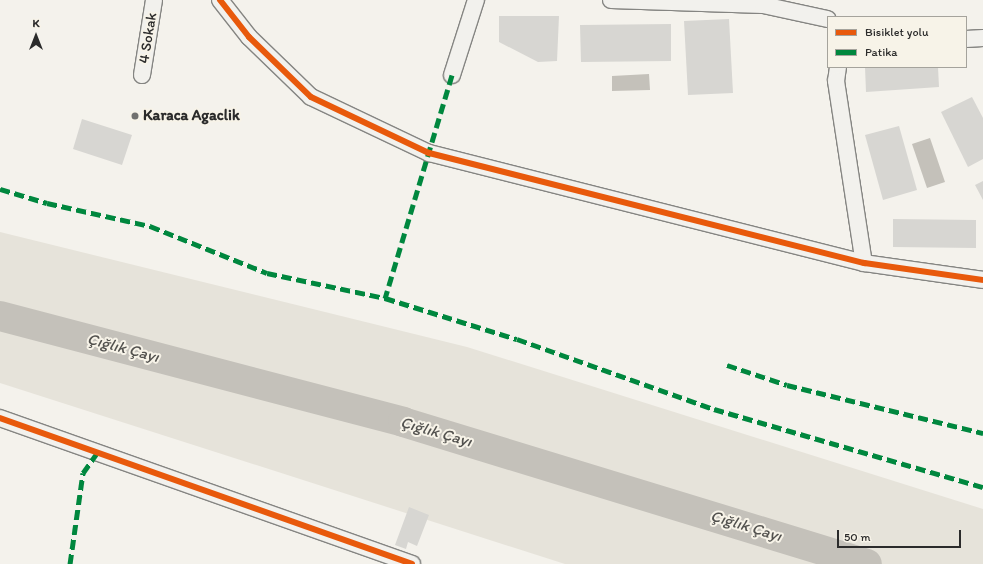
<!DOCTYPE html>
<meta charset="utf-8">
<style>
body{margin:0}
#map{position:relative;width:983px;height:564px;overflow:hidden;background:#f4f2ec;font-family:Itim,sans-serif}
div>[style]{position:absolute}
.green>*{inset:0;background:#e6e3da}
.water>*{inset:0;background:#c4c1ba}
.river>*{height:30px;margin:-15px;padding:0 15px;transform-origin:15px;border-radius:15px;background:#c4c1ba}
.building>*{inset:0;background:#d7d6d2}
.roads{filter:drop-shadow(1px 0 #858582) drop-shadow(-1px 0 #858582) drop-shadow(0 1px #858582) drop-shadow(0 -1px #858582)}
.minor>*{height:16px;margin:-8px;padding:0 8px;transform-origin:8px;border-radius:8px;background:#f2f1ed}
.quiet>*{height:5px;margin-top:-2.5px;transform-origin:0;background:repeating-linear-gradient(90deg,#00873e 0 10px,transparent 0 15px)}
.cycleway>*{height:6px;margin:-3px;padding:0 3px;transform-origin:3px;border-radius:3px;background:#e8590c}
.dots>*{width:11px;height:11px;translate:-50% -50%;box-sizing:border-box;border:2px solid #f7f3e8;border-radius:50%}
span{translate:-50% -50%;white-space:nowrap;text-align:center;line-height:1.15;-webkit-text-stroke:4px #f7f3e8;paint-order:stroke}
.street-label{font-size:15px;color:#2b2b2b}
.poi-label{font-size:15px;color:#2b2b2b;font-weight:700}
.left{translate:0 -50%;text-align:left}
.water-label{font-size:16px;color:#53524f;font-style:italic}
.legend{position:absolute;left:827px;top:16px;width:140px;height:52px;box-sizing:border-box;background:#f7f3e8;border:1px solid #a5a39c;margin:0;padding:5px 7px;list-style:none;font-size:12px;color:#2b2b2b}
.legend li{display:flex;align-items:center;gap:8px;height:20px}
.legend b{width:20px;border:1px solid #a5a39c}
.north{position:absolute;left:16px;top:16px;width:40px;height:40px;-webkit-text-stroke:3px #f7f3e8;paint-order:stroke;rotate:0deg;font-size:11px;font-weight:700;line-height:16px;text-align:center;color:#2b2b2b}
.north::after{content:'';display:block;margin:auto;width:14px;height:18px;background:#2b2b2b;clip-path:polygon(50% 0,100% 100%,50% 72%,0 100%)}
.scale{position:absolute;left:837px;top:530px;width:124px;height:18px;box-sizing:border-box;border:2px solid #2b2b2b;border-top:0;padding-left:5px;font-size:12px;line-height:14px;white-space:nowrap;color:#2b2b2b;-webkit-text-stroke:3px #f7f3e8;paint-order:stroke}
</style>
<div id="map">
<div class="green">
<div style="clip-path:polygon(0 232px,467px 347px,983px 509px,983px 564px,565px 564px,0 383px)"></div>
</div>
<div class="water">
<div style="clip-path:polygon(649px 74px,650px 90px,612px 91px,612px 76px)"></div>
<div style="clip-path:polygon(930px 138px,945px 182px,927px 188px,912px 144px)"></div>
</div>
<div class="river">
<div style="left:0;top:316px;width:417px;rotate:14.7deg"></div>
<div style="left:403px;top:422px;width:485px;rotate:17deg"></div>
</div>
<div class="building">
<div style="clip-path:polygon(499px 16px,559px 16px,557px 61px,538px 62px,499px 42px)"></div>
<div style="clip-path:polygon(729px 19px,733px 93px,688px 95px,684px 21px)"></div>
<div style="clip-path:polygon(671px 24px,671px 61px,581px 62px,580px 25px)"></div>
<div style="clip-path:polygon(865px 67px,938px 67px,939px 87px,866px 92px)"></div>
<div style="clip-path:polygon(972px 97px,983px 118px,983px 159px,968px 167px,941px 112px)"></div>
<div style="clip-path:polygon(82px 119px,132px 135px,122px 165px,73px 149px)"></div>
<div style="clip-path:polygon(899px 126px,917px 190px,883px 200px,865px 135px)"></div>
<div style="clip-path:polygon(983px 181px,983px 200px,975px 185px)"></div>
<div style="clip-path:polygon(893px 219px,976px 220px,976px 248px,893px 247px)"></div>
<div style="clip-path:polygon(409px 507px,429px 515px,417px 546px,408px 542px,406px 549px,395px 545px)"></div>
</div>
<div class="roads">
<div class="minor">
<div style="left:220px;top:0;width:47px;rotate:51.9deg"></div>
<div style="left:249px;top:37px;width:86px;rotate:44.1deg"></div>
<div style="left:311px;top:97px;width:131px;rotate:25.4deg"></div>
<div style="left:429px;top:153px;width:449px;rotate:14.2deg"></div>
<div style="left:864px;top:263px;width:120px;rotate:8.1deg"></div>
<div style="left:611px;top:0;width:152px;rotate:1.9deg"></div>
<div style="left:763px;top:5px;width:66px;rotate:12.2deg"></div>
<div style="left:966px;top:39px;width:17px;rotate:-3deg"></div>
<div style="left:838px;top:67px;width:14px;rotate:98deg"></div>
<div style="left:836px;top:81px;width:184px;rotate:81.3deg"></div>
<div style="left:142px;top:75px;width:76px;rotate:-80.9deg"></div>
<div style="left:452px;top:75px;width:79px;rotate:-72.3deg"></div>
<div style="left:0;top:418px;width:437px;rotate:19.5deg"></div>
</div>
</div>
<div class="quiet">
<div style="left:452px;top:75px;width:233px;rotate:106.7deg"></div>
<div style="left:385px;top:298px;width:138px;rotate:17.3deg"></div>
<div style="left:517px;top:339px;width:209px;rotate:19.6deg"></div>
<div style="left:714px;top:409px;width:280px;rotate:16.2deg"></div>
<div style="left:0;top:189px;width:49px;rotate:16.6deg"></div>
<div style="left:47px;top:203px;width:106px;rotate:12.6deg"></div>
<div style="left:150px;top:226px;width:126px;rotate:21.9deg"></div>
<div style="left:267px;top:273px;width:121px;rotate:12deg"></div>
<div style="left:727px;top:365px;width:63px;rotate:18.4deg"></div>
<div style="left:787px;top:385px;width:202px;rotate:13.8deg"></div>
<div style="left:70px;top:564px;width:92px;rotate:-81.9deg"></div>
<div style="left:83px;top:473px;width:28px;rotate:-55deg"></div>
</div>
<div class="cycleway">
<div style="left:220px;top:0;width:47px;rotate:51.9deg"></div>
<div style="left:249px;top:37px;width:86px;rotate:44.1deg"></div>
<div style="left:311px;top:97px;width:131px;rotate:25.4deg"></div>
<div style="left:429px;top:153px;width:449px;rotate:14.2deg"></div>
<div style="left:864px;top:263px;width:120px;rotate:8.1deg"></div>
<div style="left:0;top:418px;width:437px;rotate:19.5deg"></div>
</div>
<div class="dots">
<div style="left:135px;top:116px;background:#71716f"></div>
</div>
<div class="street-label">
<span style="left:148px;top:38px;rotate:-81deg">4 Sokak</span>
</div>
<div class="poi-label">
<span class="left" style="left:143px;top:116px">Karaca Agaclik</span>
</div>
<div class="water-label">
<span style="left:123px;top:348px;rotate:15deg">Çığlık Çayı</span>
<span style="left:436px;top:432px;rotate:16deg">Çığlık Çayı</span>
<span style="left:746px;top:526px;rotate:17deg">Çığlık Çayı</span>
</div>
<ul class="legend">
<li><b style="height:5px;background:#e8590c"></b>Bisiklet yolu</li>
<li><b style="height:5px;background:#00873e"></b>Patika</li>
</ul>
<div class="north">K</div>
<div class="scale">50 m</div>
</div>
